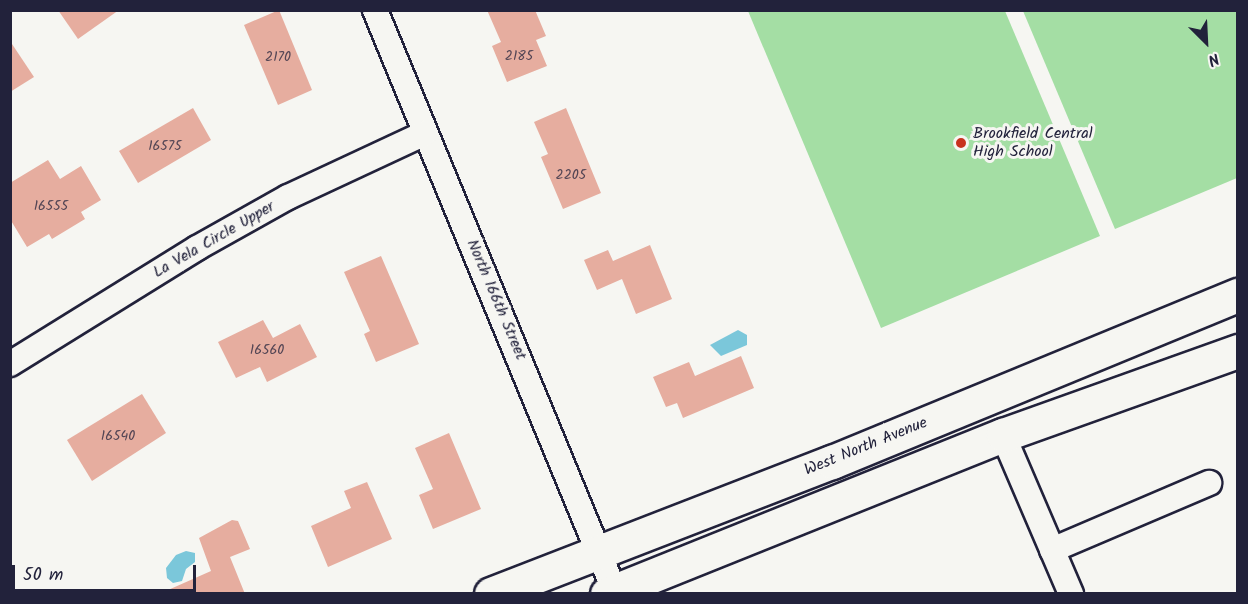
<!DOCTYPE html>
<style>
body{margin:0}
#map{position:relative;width:1248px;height:604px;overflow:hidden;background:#f6f6f2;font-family:Kalam,sans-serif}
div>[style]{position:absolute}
.green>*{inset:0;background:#a4dea4}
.water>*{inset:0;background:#7bc7da}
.building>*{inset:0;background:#e6ad9f}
.roads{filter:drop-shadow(2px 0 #22223b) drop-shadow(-2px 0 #22223b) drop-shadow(0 2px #22223b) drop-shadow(0 -2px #22223b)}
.minor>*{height:24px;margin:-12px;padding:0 12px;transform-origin:12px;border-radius:12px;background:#f6f6f2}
.secondary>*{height:33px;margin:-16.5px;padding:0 16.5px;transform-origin:16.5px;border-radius:16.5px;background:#f6f6f2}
.dots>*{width:16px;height:16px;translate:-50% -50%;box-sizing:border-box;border:3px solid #f6f6f2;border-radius:50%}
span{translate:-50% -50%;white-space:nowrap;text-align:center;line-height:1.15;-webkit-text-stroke:6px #f6f6f2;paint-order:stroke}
.number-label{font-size:14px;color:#534554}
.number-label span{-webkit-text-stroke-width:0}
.poi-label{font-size:16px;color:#22223b}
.left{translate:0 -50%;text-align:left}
.street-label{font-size:16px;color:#22223b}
.frame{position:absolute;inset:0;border:12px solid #22223b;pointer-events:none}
.north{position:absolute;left:1176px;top:12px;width:60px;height:60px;-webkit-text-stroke:4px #f6f6f2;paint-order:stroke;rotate:156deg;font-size:16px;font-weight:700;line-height:24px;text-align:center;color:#22223b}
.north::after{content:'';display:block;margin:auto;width:21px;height:27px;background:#22223b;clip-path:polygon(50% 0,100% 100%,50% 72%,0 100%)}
.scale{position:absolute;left:12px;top:565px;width:184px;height:27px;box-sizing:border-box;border:3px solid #22223b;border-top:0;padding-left:8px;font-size:18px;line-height:21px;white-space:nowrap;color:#22223b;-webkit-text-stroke:4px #f6f6f2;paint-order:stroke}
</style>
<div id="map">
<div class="green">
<div style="clip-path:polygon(748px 11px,1005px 11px,1100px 236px,881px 328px)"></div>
<div style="clip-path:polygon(1023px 11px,1237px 11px,1237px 178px,1115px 229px)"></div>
</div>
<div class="water">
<div style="clip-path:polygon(738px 330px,747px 335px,747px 345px,721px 356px,710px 345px)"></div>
<div style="clip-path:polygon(186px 551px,195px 553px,195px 562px,186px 569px,182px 581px,173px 583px,167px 578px,166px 568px,176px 555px)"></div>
</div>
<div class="building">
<div style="clip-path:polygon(58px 10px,119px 10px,78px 39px)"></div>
<div style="clip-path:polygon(279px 10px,312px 90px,278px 105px,244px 25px)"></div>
<div style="clip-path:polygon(487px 10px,535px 10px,546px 36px,536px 40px,547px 66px,507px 82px,492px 46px,501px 42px)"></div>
<div style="clip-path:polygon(10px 41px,34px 77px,10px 92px)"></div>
<div style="clip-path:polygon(193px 108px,211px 140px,138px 183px,119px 151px)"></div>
<div style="clip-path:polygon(566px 108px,601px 193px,563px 209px,541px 157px,548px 154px,534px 122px)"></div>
<div style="clip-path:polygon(48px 160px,60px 179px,81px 166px,101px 200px,81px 212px,85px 219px,52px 239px,49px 234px,27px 247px,10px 219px,10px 183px)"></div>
<div style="clip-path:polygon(650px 245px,672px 299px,636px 314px,622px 279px,597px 290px,584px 260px,608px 250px,613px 261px)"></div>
<div style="clip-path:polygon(381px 256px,419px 344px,376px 362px,364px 334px,370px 331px,344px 272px)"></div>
<div style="clip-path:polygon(263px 320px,273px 338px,300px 324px,317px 357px,267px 382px,260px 367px,236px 378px,218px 342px)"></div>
<div style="clip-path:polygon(741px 356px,754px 388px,683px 418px,677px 403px,666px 407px,653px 377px,689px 362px,695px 376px)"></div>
<div style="clip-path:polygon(142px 394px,166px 433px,92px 481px,67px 440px)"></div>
<div style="clip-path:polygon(449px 433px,481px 509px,433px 529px,419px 495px,433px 489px,415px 448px)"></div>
<div style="clip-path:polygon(367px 482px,392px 539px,328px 567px,311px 526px,351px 508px,344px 491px)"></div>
<div style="clip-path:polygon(232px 520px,238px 521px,250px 549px,230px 557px,245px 594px,159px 594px,211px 571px,199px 538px)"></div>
</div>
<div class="roads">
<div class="minor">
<div style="left:375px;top:10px;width:627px;rotate:67.6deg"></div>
<div style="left:10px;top:364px;width:220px;rotate:-31.8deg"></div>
<div style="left:197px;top:248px;width:104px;rotate:-29.3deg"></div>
<div style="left:288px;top:197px;width:151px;rotate:-25deg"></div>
<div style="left:1003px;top:435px;width:173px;rotate:66.8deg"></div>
<div style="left:1052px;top:550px;width:171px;rotate:-23.1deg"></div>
</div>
<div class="secondary">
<div style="left:491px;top:594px;width:366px;rotate:-21.2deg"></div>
<div style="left:832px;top:462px;width:439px;rotate:-22.4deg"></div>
<div style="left:607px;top:594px;width:427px;rotate:-21.9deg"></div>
<div style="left:1003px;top:435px;width:250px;rotate:-19.7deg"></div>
</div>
</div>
<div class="dots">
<div style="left:961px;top:143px;background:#c8321e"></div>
</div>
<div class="number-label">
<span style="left:519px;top:56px">2185</span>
<span style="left:278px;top:57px">2170</span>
<span style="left:165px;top:146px">16575</span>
<span style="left:571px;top:175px">2205</span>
<span style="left:51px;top:206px">16555</span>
<span style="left:267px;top:350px">16560</span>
<span style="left:118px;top:436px">16540</span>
</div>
<div class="poi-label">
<span class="left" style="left:973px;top:143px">Brookfield Central<br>High School</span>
</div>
<div class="street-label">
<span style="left:214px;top:240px;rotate:-30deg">La Vela Circle Upper</span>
<span style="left:496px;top:300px;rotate:67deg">North 166th Street</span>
<span style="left:866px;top:447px;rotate:-22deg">West North Avenue</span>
</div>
<div class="frame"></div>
<div class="north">N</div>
<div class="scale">50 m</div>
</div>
